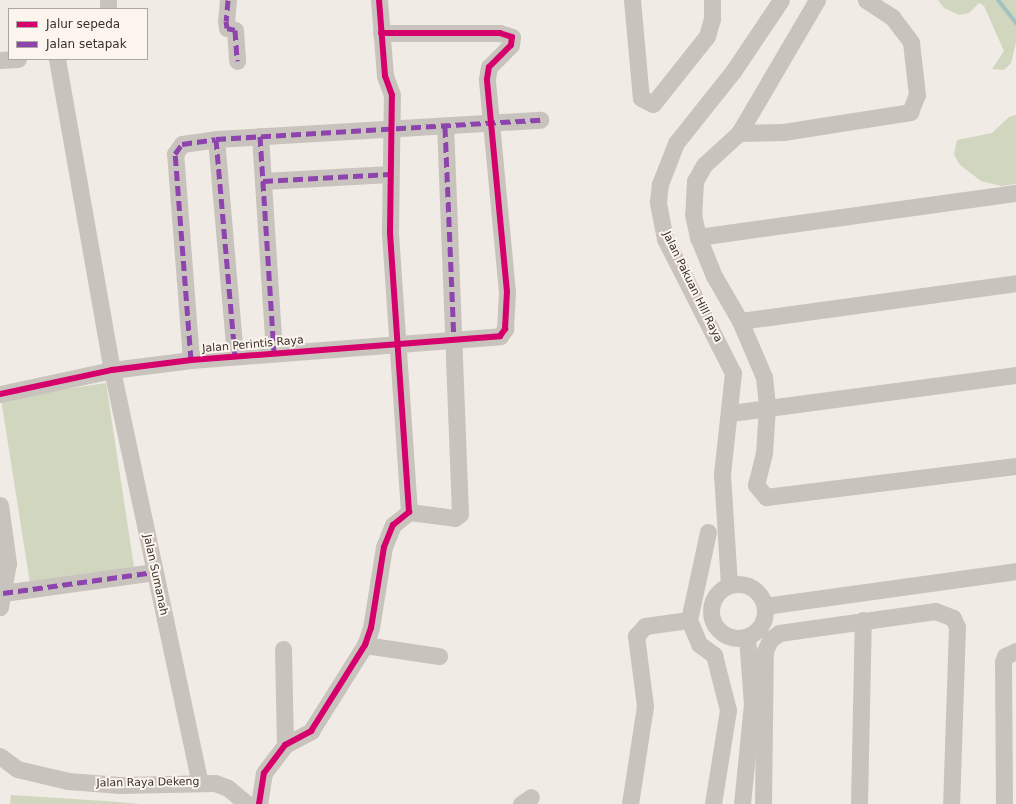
<!DOCTYPE html>
<style>
body{margin:0}
#map{position:relative;width:1016px;height:804px;overflow:hidden;background:#f0ebe5;font-family:"DejaVu Sans",sans-serif}
div>[style]{position:absolute}
.green>*{inset:0;background:#d1d6bf}
.stream>*{height:4px;margin:-2px;padding:0 2px;transform-origin:2px;border-radius:2px;background:#a1c2c1}
.minor>*{height:17px;margin:-8.5px;padding:0 8.5px;transform-origin:8.5px;border-radius:8.5px;background:#c9c3be}
.minor>.ring{margin:-8.5px;padding:0;box-sizing:content-box;background:none;border:17px solid #c9c3be;border-radius:50%}
.quiet>*{height:5px;margin-top:-2.5px;transform-origin:0;background:repeating-linear-gradient(90deg,#8e44ad 0 10px,transparent 0 15px)}
.cycleway>*{height:6px;margin:-3px;padding:0 3px;transform-origin:3px;border-radius:3px;background:#d6006c}
span{translate:-50% -50%;white-space:nowrap;text-align:center;line-height:1.15;-webkit-text-stroke:4px #fbf5ee;paint-order:stroke}
.street-label{font-size:11px;color:#3b302b}
.legend{position:absolute;left:8px;top:8px;width:140px;height:52px;box-sizing:border-box;background:#fbf5ee;border:1px solid #aea6a0;margin:0;padding:5px 7px;list-style:none;font-size:12px;color:#3b302b}
.legend li{display:flex;align-items:center;gap:8px;height:20px}
.legend b{width:20px;border:1px solid #aea6a0}
</style>
<div id="map">
<div class="green">
<div style="clip-path:polygon(938px 0,1016px 0,1016px 42px,1011px 63px,1004px 70px,992px 69px,1004px 51px,984px 6px,979px 3px,969px 13px,959px 15px,944px 8px)"></div>
<div style="clip-path:polygon(1016px 115px,1016px 184px,1001px 186px,981px 181px,959px 164px,954px 154px,957px 140px,992px 133px,1009px 117px)"></div>
<div style="clip-path:polygon(106px 383px,134px 567px,30px 583px,1px 399px)"></div>
<div style="clip-path:polygon(11px 795px,105px 801px,141px 804px,10px 804px)"></div>
</div>
<div class="stream">
<div style="left:998px;top:0;width:29px;rotate:52deg"></div>
</div>
<div class="minor">
<div style="left:108px;top:0;width:9px;rotate:90deg"></div>
<div style="left:228px;top:0;width:21px;rotate:95deg"></div>
<div style="left:226px;top:21px;width:7px;rotate:82deg"></div>
<div style="left:227px;top:28px;width:8px;rotate:14deg"></div>
<div style="left:235px;top:30px;width:31px;rotate:86deg"></div>
<div style="left:632px;top:0;width:98px;rotate:84.8deg"></div>
<div style="left:641px;top:98px;width:13px;rotate:27deg"></div>
<div style="left:653px;top:104px;width:87px;rotate:-51.5deg"></div>
<div style="left:707px;top:36px;width:18px;rotate:-74deg"></div>
<div style="left:712px;top:19px;width:19px;rotate:-90deg"></div>
<div style="left:817px;top:0;width:154px;rotate:120.4deg"></div>
<div style="left:739px;top:133px;width:47px;rotate:137.6deg"></div>
<div style="left:704px;top:165px;width:18px;rotate:119deg"></div>
<div style="left:695px;top:181px;width:33px;rotate:93deg"></div>
<div style="left:693px;top:214px;width:24px;rotate:78deg"></div>
<div style="left:698px;top:237px;width:321px;rotate:-7.9deg"></div>
<div style="left:57px;top:59px;width:316px;rotate:80deg"></div>
<div style="left:112px;top:370px;width:420px;rotate:78deg"></div>
<div style="left:0;top:60px;width:18px;rotate:-3deg"></div>
<div style="left:739px;top:133px;width:44px;rotate:-1.3deg"></div>
<div style="left:783px;top:132px;width:129px;rotate:-8.9deg"></div>
<div style="left:910px;top:112px;width:18px;rotate:-68deg"></div>
<div style="left:917px;top:95px;width:53px;rotate:-96.5deg"></div>
<div style="left:911px;top:42px;width:31px;rotate:-127deg"></div>
<div style="left:892px;top:17px;width:31px;rotate:-147deg"></div>
<div style="left:260px;top:136px;width:216px;rotate:86.3deg"></div>
<div style="left:216px;top:139px;width:218px;rotate:85deg"></div>
<div style="left:263px;top:181px;width:127px;rotate:-3.2deg"></div>
<div style="left:698px;top:237px;width:42px;rotate:67.7deg"></div>
<div style="left:714px;top:276px;width:52px;rotate:60deg"></div>
<div style="left:740px;top:321px;width:61px;rotate:66.8deg"></div>
<div style="left:764px;top:377px;width:30px;rotate:84deg"></div>
<div style="left:767px;top:407px;width:46px;rotate:93.7deg"></div>
<div style="left:764px;top:453px;width:33px;rotate:104deg"></div>
<div style="left:756px;top:485px;width:16px;rotate:50deg"></div>
<div style="left:766px;top:497px;width:252px;rotate:-7.1deg"></div>
<div style="left:740px;top:321px;width:279px;rotate:-7.8deg"></div>
<div style="left:191px;top:360px;width:207px;rotate:-94.4deg"></div>
<div style="left:175px;top:154px;width:12px;rotate:-55deg"></div>
<div style="left:182px;top:144px;width:34px;rotate:-8deg"></div>
<div style="left:216px;top:139px;width:325px;rotate:-3.4deg"></div>
<div style="left:0;top:394px;width:115px;rotate:-12.1deg"></div>
<div style="left:112px;top:370px;width:80px;rotate:-7.2deg"></div>
<div style="left:191px;top:360px;width:310px;rotate:-4.4deg"></div>
<div style="left:500px;top:336px;width:9px;rotate:-54deg"></div>
<div style="left:505px;top:329px;width:37px;rotate:-87deg"></div>
<div style="left:507px;top:292px;width:214px;rotate:-95.4deg"></div>
<div style="left:487px;top:79px;width:12px;rotate:-81deg"></div>
<div style="left:489px;top:67px;width:31px;rotate:-45deg"></div>
<div style="left:511px;top:45px;width:8px;rotate:-83deg"></div>
<div style="left:512px;top:37px;width:13px;rotate:-162deg"></div>
<div style="left:500px;top:33px;width:119px;rotate:180deg"></div>
<div style="left:731px;top:413px;width:288px;rotate:-7.6deg"></div>
<div style="left:0;top:505px;width:59px;rotate:82.1deg"></div>
<div style="left:8px;top:563px;width:45px;rotate:100.3deg"></div>
<div style="left:409px;top:512px;width:46px;rotate:7.4deg"></div>
<div style="left:455px;top:518px;width:6px;rotate:-39deg"></div>
<div style="left:460px;top:514px;width:387px;rotate:-92.2deg"></div>
<div style="left:708px;top:532px;width:90px;rotate:102.2deg"></div>
<div style="left:689px;top:620px;width:26px;rotate:67deg"></div>
<div style="left:699px;top:644px;width:19px;rotate:36deg"></div>
<div style="left:714px;top:655px;width:57px;rotate:75.7deg"></div>
<div style="left:728px;top:710px;width:95px;rotate:99.1deg"></div>
<div class="ring" style="left:711px;top:584px;width:37px;height:37px"></div>
<div style="left:729px;top:585px;width:111px;rotate:-93.6deg"></div>
<div style="left:722px;top:474px;width:102px;rotate:-83.8deg"></div>
<div style="left:733px;top:373px;width:150px;rotate:-116.9deg"></div>
<div style="left:665px;top:239px;width:38px;rotate:-101deg"></div>
<div style="left:658px;top:202px;width:18px;rotate:-84deg"></div>
<div style="left:660px;top:184px;width:44px;rotate:-68.7deg"></div>
<div style="left:676px;top:143px;width:93px;rotate:-51.5deg"></div>
<div style="left:734px;top:70px;width:84px;rotate:-56.1deg"></div>
<div style="left:3px;top:593px;width:153px;rotate:-7.9deg"></div>
<div style="left:765px;top:606px;width:253px;rotate:-7.9deg"></div>
<div style="left:365px;top:645px;width:75px;rotate:8.5deg"></div>
<div style="left:283px;top:649px;width:96px;rotate:88.8deg"></div>
<div style="left:0;top:756px;width:21px;rotate:37deg"></div>
<div style="left:17px;top:769px;width:52px;rotate:13.2deg"></div>
<div style="left:68px;top:781px;width:52px;rotate:4.4deg"></div>
<div style="left:120px;top:785px;width:95px;rotate:-1.2deg"></div>
<div style="left:215px;top:783px;width:14px;rotate:21deg"></div>
<div style="left:228px;top:788px;width:25px;rotate:40deg"></div>
<div style="left:259px;top:804px;width:31px;rotate:-81deg"></div>
<div style="left:264px;top:773px;width:35px;rotate:-53deg"></div>
<div style="left:285px;top:745px;width:30px;rotate:-28deg"></div>
<div style="left:311px;top:731px;width:102px;rotate:-57.9deg"></div>
<div style="left:365px;top:645px;width:18px;rotate:-71deg"></div>
<div style="left:371px;top:628px;width:82px;rotate:-80.9deg"></div>
<div style="left:384px;top:547px;width:24px;rotate:-68deg"></div>
<div style="left:393px;top:525px;width:21px;rotate:-39deg"></div>
<div style="left:409px;top:512px;width:281px;rotate:-93.9deg"></div>
<div style="left:390px;top:232px;width:137px;rotate:-89.2deg"></div>
<div style="left:392px;top:95px;width:20px;rotate:-110deg"></div>
<div style="left:385px;top:76px;width:76px;rotate:-94.5deg"></div>
<div style="left:521px;top:804px;width:12px;rotate:-35deg"></div>
<div style="left:630px;top:804px;width:99px;rotate:-81.3deg"></div>
<div style="left:645px;top:706px;width:71px;rotate:-97.3deg"></div>
<div style="left:636px;top:636px;width:13px;rotate:-48deg"></div>
<div style="left:645px;top:626px;width:44px;rotate:-7.8deg"></div>
<div style="left:742px;top:804px;width:100px;rotate:-84.3deg"></div>
<div style="left:752px;top:704px;width:67px;rotate:-94.3deg"></div>
<div style="left:763px;top:804px;width:153px;rotate:-89.3deg"></div>
<div style="left:765px;top:651px;width:12px;rotate:-66deg"></div>
<div style="left:770px;top:640px;width:11px;rotate:-38deg"></div>
<div style="left:779px;top:633px;width:158px;rotate:-8deg"></div>
<div style="left:935px;top:611px;width:19px;rotate:21deg"></div>
<div style="left:953px;top:618px;width:10px;rotate:66deg"></div>
<div style="left:957px;top:627px;width:177px;rotate:91.9deg"></div>
<div style="left:859px;top:804px;width:184px;rotate:-88.8deg"></div>
<div style="left:1004px;top:804px;width:142px;rotate:-90.4deg"></div>
<div style="left:1003px;top:662px;width:6px;rotate:-72deg"></div>
<div style="left:1005px;top:656px;width:12px;rotate:-24deg"></div>
</div>
<div class="quiet">
<div style="left:228px;top:0;width:21px;rotate:95deg"></div>
<div style="left:226px;top:21px;width:7px;rotate:82deg"></div>
<div style="left:227px;top:28px;width:8px;rotate:14deg"></div>
<div style="left:235px;top:30px;width:31px;rotate:86deg"></div>
<div style="left:445px;top:127px;width:213px;rotate:87.6deg"></div>
<div style="left:260px;top:136px;width:216px;rotate:86.3deg"></div>
<div style="left:216px;top:139px;width:218px;rotate:85deg"></div>
<div style="left:263px;top:181px;width:127px;rotate:-3.2deg"></div>
<div style="left:191px;top:360px;width:207px;rotate:-94.4deg"></div>
<div style="left:175px;top:154px;width:12px;rotate:-55deg"></div>
<div style="left:182px;top:144px;width:34px;rotate:-8deg"></div>
<div style="left:216px;top:139px;width:325px;rotate:-3.4deg"></div>
<div style="left:3px;top:593px;width:153px;rotate:-7.9deg"></div>
</div>
<div class="cycleway">
<div style="left:0;top:394px;width:115px;rotate:-12.1deg"></div>
<div style="left:112px;top:370px;width:80px;rotate:-7.2deg"></div>
<div style="left:191px;top:360px;width:310px;rotate:-4.4deg"></div>
<div style="left:500px;top:336px;width:9px;rotate:-54deg"></div>
<div style="left:505px;top:329px;width:37px;rotate:-87deg"></div>
<div style="left:507px;top:292px;width:214px;rotate:-95.4deg"></div>
<div style="left:487px;top:79px;width:12px;rotate:-81deg"></div>
<div style="left:489px;top:67px;width:31px;rotate:-45deg"></div>
<div style="left:511px;top:45px;width:8px;rotate:-83deg"></div>
<div style="left:512px;top:37px;width:13px;rotate:-162deg"></div>
<div style="left:500px;top:33px;width:119px;rotate:180deg"></div>
<div style="left:259px;top:804px;width:31px;rotate:-81deg"></div>
<div style="left:264px;top:773px;width:35px;rotate:-53deg"></div>
<div style="left:285px;top:745px;width:30px;rotate:-28deg"></div>
<div style="left:311px;top:731px;width:102px;rotate:-57.9deg"></div>
<div style="left:365px;top:645px;width:18px;rotate:-71deg"></div>
<div style="left:371px;top:628px;width:82px;rotate:-80.9deg"></div>
<div style="left:384px;top:547px;width:24px;rotate:-68deg"></div>
<div style="left:393px;top:525px;width:21px;rotate:-39deg"></div>
<div style="left:409px;top:512px;width:281px;rotate:-93.9deg"></div>
<div style="left:390px;top:232px;width:137px;rotate:-89.2deg"></div>
<div style="left:392px;top:95px;width:20px;rotate:-110deg"></div>
<div style="left:385px;top:76px;width:76px;rotate:-94.5deg"></div>
</div>
<div class="street-label">
<span style="left:692px;top:287px;rotate:64deg">Jalan Pakuan Hill Raya</span>
<span style="left:253px;top:345px;rotate:-5deg">Jalan Perintis Raya</span>
<span style="left:155px;top:575px;rotate:78deg">Jalan Sumanah</span>
<span style="left:148px;top:783px;rotate:-1deg">Jalan Raya Dekeng</span>
</div>
<ul class="legend">
<li><b style="height:5px;background:#d6006c"></b>Jalur sepeda</li>
<li><b style="height:5px;background:#8e44ad"></b>Jalan setapak</li>
</ul>
</div>
